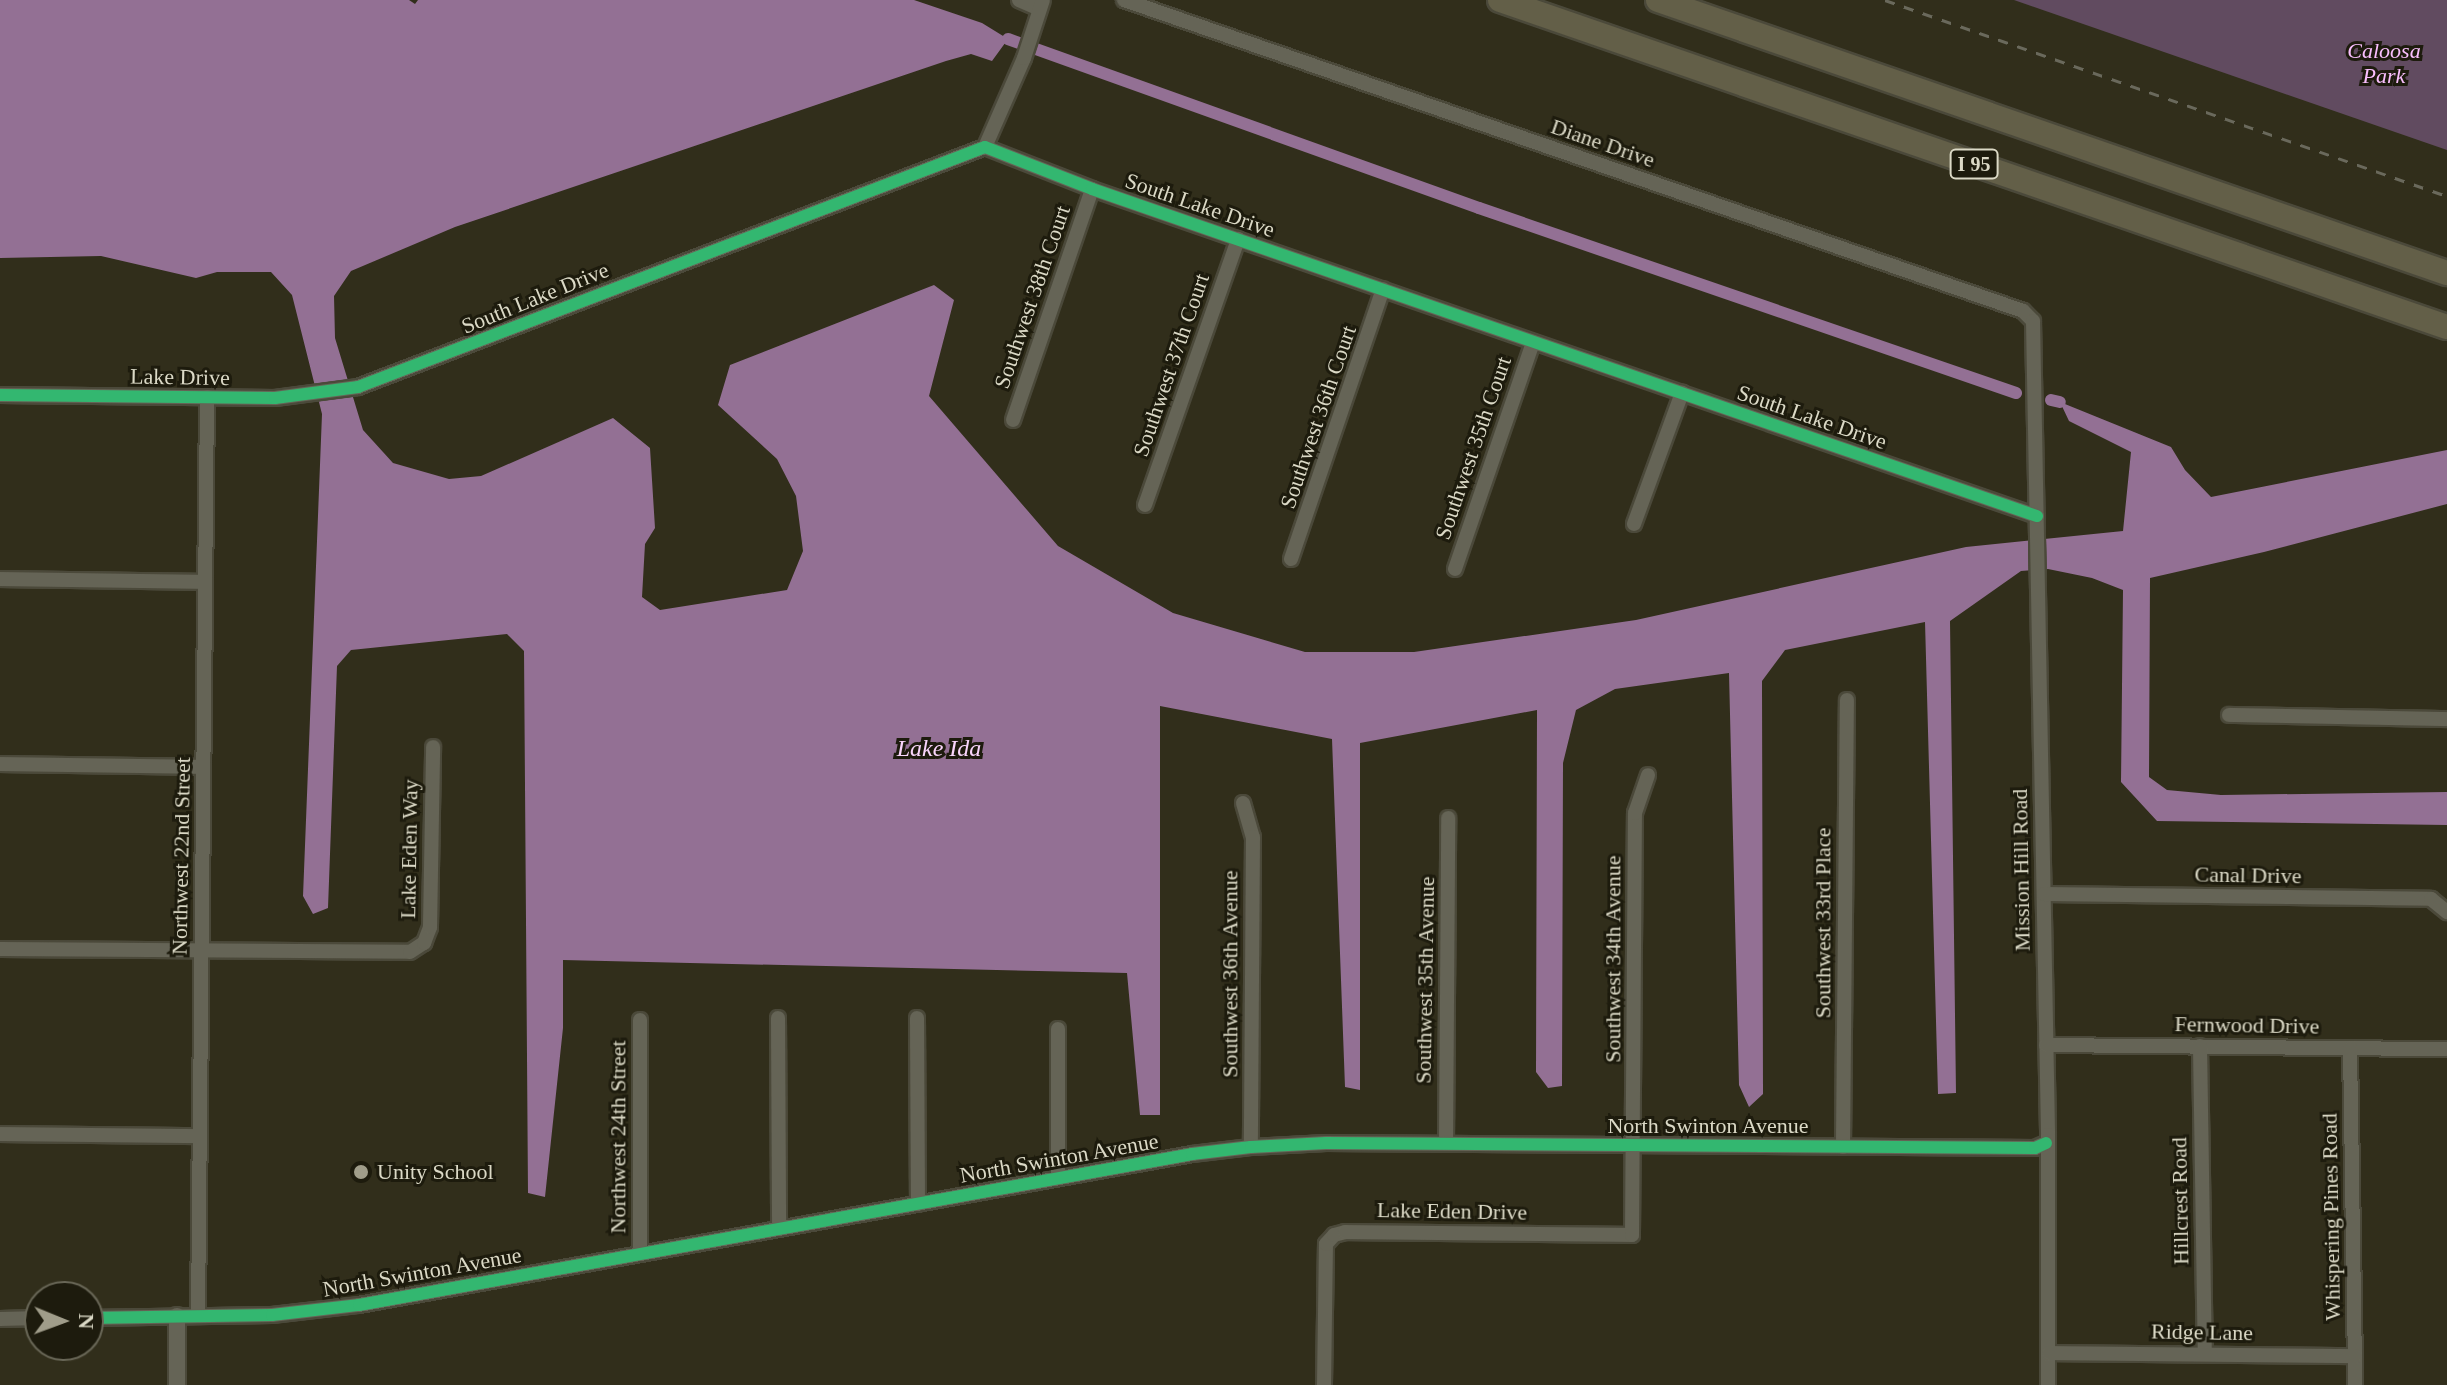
<!DOCTYPE html>
<style>
body{margin:0}
#map{position:relative;width:2447px;height:1385px;overflow:hidden;background:#312e1b;font-family:"Times New Roman",serif}
div>[style]{position:absolute}
.green>*{inset:0;background:#614b60}
.water>*{inset:0;background:#937094}
.canal>*{height:12px;margin:-6px;padding:0 6px;transform-origin:6px;border-radius:6px;background:#937094}
.roads{filter:drop-shadow(2px 0 #4b493a) drop-shadow(-2px 0 #4b493a) drop-shadow(0 2px #4b493a) drop-shadow(0 -2px #4b493a)}
.minor>*{height:14px;margin:-7px;padding:0 7px;transform-origin:7px;border-radius:7px;background:#656456}
.tertiary>*{height:16px;margin:-8px;padding:0 8px;transform-origin:8px;border-radius:8px;background:#656456}
.motorway>*{height:24px;margin:-12px;padding:0 12px;transform-origin:12px;border-radius:12px;background:#635f48}
.rail>*{height:3px;margin-top:-1.5px;transform-origin:0;background:repeating-linear-gradient(90deg,#6a695c 0 10px,transparent 0 20px)}
.cycleway>*{height:12px;margin:-6px;padding:0 6px;transform-origin:6px;border-radius:6px;background:#33b770}
.dots>*{width:22px;height:22px;translate:-50% -50%;box-sizing:border-box;border:4px solid #1d1b0d;border-radius:50%}
span{translate:-50% -50%;white-space:nowrap;text-align:center;line-height:1.15;-webkit-text-stroke:6px #1d1b0d;paint-order:stroke}
.shield-label span{padding:2px 6px;background:#1d1b0d;border:2px solid;border-radius:6px;-webkit-text-stroke-width:0}
.shield-label{font-size:20px;color:#dbd9c6;font-weight:700}
.park-label{font-size:22px;color:#fabffe;font-style:italic}
.street-label{font-size:22px;color:#dbd9c6}
.poi-label{font-size:22px;color:#dbd9c6}
.left{translate:0 -50%;text-align:left}
.water-label{font-size:24px;color:#f9d5fb;font-style:italic}
.north{position:absolute;left:24px;top:1281px;width:80px;height:80px;box-sizing:border-box;background:#1d1b0d;border:2px solid #696757;border-radius:50%;rotate:91deg;font-size:22px;font-weight:700;line-height:32px;text-align:center;color:#dbd9c6}
.north::after{content:'';display:block;margin:auto;width:28px;height:36px;background:#a09d8a;clip-path:polygon(50% 0,100% 100%,50% 72%,0 100%)}
</style>
<div id="map">
<div class="green">
<div style="clip-path:polygon(2014px 0,2447px 0,2447px 150px)"></div>
</div>
<div class="water">
<div style="clip-path:polygon(0 0,409px 0,415px 4px,418px 0,914px 0,982px 23px,1008px 39px,992px 61px,971px 54px,946px 61px,455px 227px,351px 271px,334px 296px,335px 338px,363px 430px,393px 463px,449px 479px,481px 476px,613px 418px,650px 448px,655px 528px,645px 544px,642px 597px,660px 610px,787px 590px,803px 551px,796px 496px,777px 459px,718px 405px,730px 365px,934px 285px,954px 300px,929px 396px,1058px 546px,1173px 613px,1305px 652px,1414px 652px,1636px 620px,1966px 547px,2123px 531px,2131px 452px,2069px 421px,2060px 402px,2171px 447px,2185px 470px,2211px 497px,2447px 450px,2447px 504px,2264px 552px,2150px 578px,2149px 777px,2167px 790px,2221px 795px,2447px 792px,2447px 825px,2157px 821px,2121px 782px,2123px 590px,2092px 578px,2048px 569px,2021px 571px,1950px 621px,1956px 1093px,1938px 1094px,1925px 622px,1785px 650px,1762px 681px,1763px 1094px,1749px 1107px,1739px 1085px,1729px 673px,1615px 689px,1576px 710px,1563px 763px,1562px 1086px,1548px 1088px,1536px 1072px,1537px 710px,1360px 743px,1360px 1090px,1345px 1087px,1332px 739px,1160px 706px,1160px 1115px,1140px 1115px,1127px 973px,563px 960px,563px 1028px,545px 1197px,528px 1193px,524px 651px,507px 634px,351px 650px,337px 666px,328px 908px,313px 914px,303px 896px,322px 414px,292px 295px,271px 272px,217px 272px,196px 278px,101px 256px,0 258px)"></div>
</div>
<div class="canal">
<div style="left:1008px;top:39px;width:500px;rotate:19.74deg"></div>
<div style="left:1479px;top:208px;width:568px;rotate:19.01deg"></div>
<div style="left:2051px;top:400px;width:9px;rotate:13deg"></div>
</div>
<div class="roads">
<div class="minor">
<div style="left:1019px;top:0;width:22px;rotate:24deg"></div>
<div style="left:1124px;top:0;width:951px;rotate:19.08deg"></div>
<div style="left:2023px;top:311px;width:14px;rotate:45deg"></div>
<div style="left:2033px;top:321px;width:814px;rotate:88.94deg"></div>
<div style="left:2048px;top:1135px;width:250px;rotate:90deg"></div>
<div style="left:985px;top:147px;width:97px;rotate:-66.3deg"></div>
<div style="left:1024px;top:58px;width:61px;rotate:-71.9deg"></div>
<div style="left:0;top:395px;width:275px;rotate:0.6deg"></div>
<div style="left:275px;top:398px;width:84px;rotate:-7.5deg"></div>
<div style="left:358px;top:387px;width:671px;rotate:-20.95deg"></div>
<div style="left:985px;top:147px;width:115px;rotate:21.4deg"></div>
<div style="left:1092px;top:189px;width:1000px;rotate:19.09deg"></div>
<div style="left:1013px;top:420px;width:244px;rotate:-71.1deg"></div>
<div style="left:1145px;top:505px;width:282px;rotate:-70.7deg"></div>
<div style="left:1634px;top:524px;width:140px;rotate:-69.9deg"></div>
<div style="left:1291px;top:559px;width:285px;rotate:-71.2deg"></div>
<div style="left:1455px;top:569px;width:240px;rotate:-71deg"></div>
<div style="left:0;top:579px;width:205px;rotate:0.8deg"></div>
<div style="left:2229px;top:715px;width:218px;rotate:1.1deg"></div>
<div style="left:0;top:764px;width:203px;rotate:0.8deg"></div>
<div style="left:1243px;top:803px;width:35px;rotate:74deg"></div>
<div style="left:1253px;top:837px;width:310px;rotate:90.4deg"></div>
<div style="left:2044px;top:894px;width:387px;rotate:0.7deg"></div>
<div style="left:2431px;top:899px;width:21px;rotate:39deg"></div>
<div style="left:0;top:949px;width:410px;rotate:0.4deg"></div>
<div style="left:410px;top:952px;width:17px;rotate:-33deg"></div>
<div style="left:424px;top:943px;width:17px;rotate:-69deg"></div>
<div style="left:430px;top:927px;width:180px;rotate:-89deg"></div>
<div style="left:778px;top:1018px;width:211px;rotate:89.7deg"></div>
<div style="left:917px;top:1018px;width:186px;rotate:89.7deg"></div>
<div style="left:1058px;top:1029px;width:149px;rotate:90deg"></div>
<div style="left:2046px;top:1045px;width:401px;rotate:0.6deg"></div>
<div style="left:2200px;top:1046px;width:308px;rotate:89.1deg"></div>
<div style="left:2350px;top:1048px;width:337px;rotate:89.1deg"></div>
<div style="left:0;top:1134px;width:200px;rotate:0.6deg"></div>
<div style="left:1446px;top:1143px;width:325px;rotate:-89.6deg"></div>
<div style="left:1843px;top:1147px;width:447px;rotate:-89.5deg"></div>
<div style="left:640px;top:1254px;width:234px;rotate:-90deg"></div>
<div style="left:198px;top:1316px;width:919px;rotate:-89.44deg"></div>
<div style="left:88px;top:1318px;width:184px;rotate:-0.9deg"></div>
<div style="left:272px;top:1315px;width:88px;rotate:-6.6deg"></div>
<div style="left:359px;top:1305px;width:847px;rotate:-10.27deg"></div>
<div style="left:1192px;top:1154px;width:59px;rotate:-6.8deg"></div>
<div style="left:1251px;top:1147px;width:75px;rotate:-3.1deg"></div>
<div style="left:1326px;top:1143px;width:709px;rotate:0.4deg"></div>
<div style="left:2035px;top:1148px;width:12px;rotate:-24deg"></div>
<div style="left:0;top:1319px;width:40px;rotate:-1.4deg"></div>
<div style="left:2049px;top:1353px;width:306px;rotate:0.6deg"></div>
<div style="left:1324px;top:1385px;width:141px;rotate:-89.2deg"></div>
<div style="left:1326px;top:1244px;width:12px;rotate:-48deg"></div>
<div style="left:1334px;top:1235px;width:11px;rotate:-15deg"></div>
<div style="left:1345px;top:1232px;width:287px;rotate:0.6deg"></div>
<div style="left:1632px;top:1235px;width:422px;rotate:-89.6deg"></div>
<div style="left:1635px;top:813px;width:40px;rotate:-71.1deg"></div>
</div>
<div class="tertiary">
<div style="left:177px;top:1385px;width:69px;rotate:-90deg"></div>
</div>
<div class="motorway">
<div style="left:1500px;top:0;width:1002px;rotate:19.05deg"></div>
<div style="left:1658px;top:0;width:835px;rotate:19.09deg"></div>
</div>
</div>
<div class="rail">
<div style="left:1885px;top:0;width:595px;rotate:19.23deg"></div>
</div>
<div class="cycleway">
<div style="left:0;top:395px;width:275px;rotate:0.6deg"></div>
<div style="left:275px;top:398px;width:84px;rotate:-7.5deg"></div>
<div style="left:358px;top:387px;width:671px;rotate:-20.95deg"></div>
<div style="left:985px;top:147px;width:115px;rotate:21.4deg"></div>
<div style="left:1092px;top:189px;width:1000px;rotate:19.09deg"></div>
<div style="left:88px;top:1318px;width:184px;rotate:-0.9deg"></div>
<div style="left:272px;top:1315px;width:88px;rotate:-6.6deg"></div>
<div style="left:359px;top:1305px;width:847px;rotate:-10.27deg"></div>
<div style="left:1192px;top:1154px;width:59px;rotate:-6.8deg"></div>
<div style="left:1251px;top:1147px;width:75px;rotate:-3.1deg"></div>
<div style="left:1326px;top:1143px;width:709px;rotate:0.4deg"></div>
<div style="left:2035px;top:1148px;width:12px;rotate:-24deg"></div>
</div>
<div class="dots">
<div style="left:361px;top:1172px;background:#a09d8a"></div>
</div>
<div class="shield-label">
<span style="left:1974px;top:164px">I 95</span>
</div>
<div class="park-label">
<span style="left:2384px;top:63px">Caloosa<br>Park</span>
</div>
<div class="street-label">
<span style="left:1603px;top:143px;rotate:19deg">Diane Drive</span>
<span style="left:1200px;top:205px;rotate:19deg">South Lake Drive</span>
<span style="left:1032px;top:297px;rotate:-71deg">Southwest 38th Court</span>
<span style="left:535px;top:298px;rotate:-22deg">South Lake Drive</span>
<span style="left:1171px;top:365px;rotate:-71deg">Southwest 37th Court</span>
<span style="left:180px;top:377px;rotate:1deg">Lake Drive</span>
<span style="left:1318px;top:417px;rotate:-71deg">Southwest 36th Court</span>
<span style="left:1812px;top:417px;rotate:19deg">South Lake Drive</span>
<span style="left:1473px;top:448px;rotate:-71deg">Southwest 35th Court</span>
<span style="left:409px;top:849px;rotate:-89deg">Lake Eden Way</span>
<span style="left:181px;top:856px;rotate:-89deg">Northwest 22nd Street</span>
<span style="left:2021px;top:870px;rotate:-91deg">Mission Hill Road</span>
<span style="left:2248px;top:875px;rotate:1deg">Canal Drive</span>
<span style="left:1823px;top:923px;rotate:-90deg">Southwest 33rd Place</span>
<span style="left:1613px;top:959px;rotate:-90deg">Southwest 34th Avenue</span>
<span style="left:1230px;top:974px;rotate:-90deg">Southwest 36th Avenue</span>
<span style="left:1425px;top:980px;rotate:-89deg">Southwest 35th Avenue</span>
<span style="left:2247px;top:1025px;rotate:1deg">Fernwood Drive</span>
<span style="left:1708px;top:1126px">North Swinton Avenue</span>
<span style="left:618px;top:1137px;rotate:-90deg">Northwest 24th Street</span>
<span style="left:1059px;top:1158px;rotate:-10deg">North Swinton Avenue</span>
<span style="left:2180px;top:1201px;rotate:-91deg">Hillcrest Road</span>
<span style="left:1452px;top:1211px;rotate:1deg">Lake Eden Drive</span>
<span style="left:2331px;top:1217px;rotate:-91deg">Whispering Pines Road</span>
<span style="left:422px;top:1272px;rotate:-10deg">North Swinton Avenue</span>
<span style="left:2202px;top:1332px;rotate:1deg">Ridge Lane</span>
</div>
<div class="poi-label">
<span class="left" style="left:377px;top:1172px">Unity School</span>
</div>
<div class="water-label">
<span style="left:939px;top:749px">Lake Ida</span>
</div>
<div class="north">N</div>
</div>
